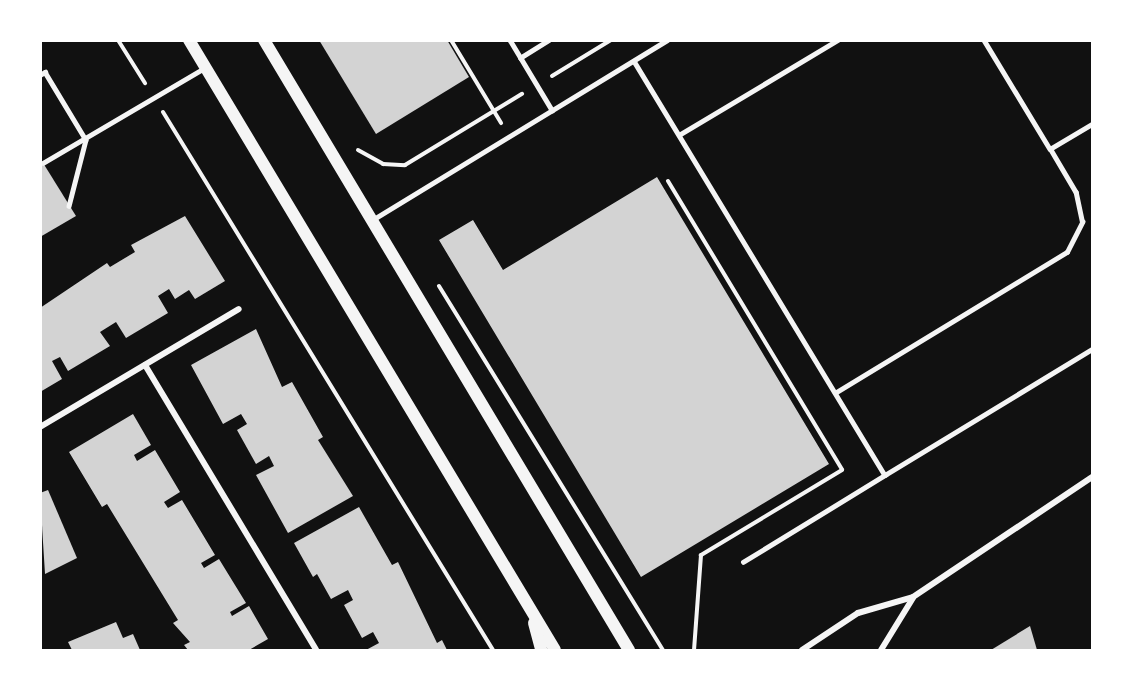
<!DOCTYPE html>
<style>
body{margin:0}
#map{position:relative;width:1133px;height:691px;overflow:hidden;background:#111;font-family:"PT Sans",sans-serif}
div>[style]{position:absolute}
.building>*{inset:0;background:#d3d3d3}
.path>*{height:4px;margin:-2px;padding:0 2px;transform-origin:2px;border-radius:2px;background:#f5f5f5}
.service>*{height:4.5px;margin:-2.25px;padding:0 2.25px;transform-origin:2.25px;border-radius:2.25px;background:#f5f5f5}
.minor>*{height:6px;margin:-3px;padding:0 3px;transform-origin:3px;border-radius:3px;background:#f5f5f5}
.secondary>*{height:12px;margin:-6px;padding:0 6px;transform-origin:6px;border-radius:6px;background:#f5f5f5}
span{translate:-50% -50%;white-space:nowrap;text-align:center;line-height:1.15;-webkit-text-stroke:6px #fff;paint-order:stroke}
.frame{position:absolute;inset:0;border:42px solid #fff;pointer-events:none}
</style>
<div id="map">
<div class="building">
<div style="clip-path:polygon(319px 40px,447px 40px,469px 77px,376px 134px)"></div>
<div style="clip-path:polygon(40px 158px,76px 216px,40px 237px)"></div>
<div style="clip-path:polygon(657px 177px,829px 464px,641px 577px,439px 240px,473px 220px,503px 270px)"></div>
<div style="clip-path:polygon(185px 216px,225px 281px,195px 299px,189px 290px,175px 299px,169px 289px,158px 296px,168px 313px,126px 338px,116px 322px,100px 332px,110px 346px,68px 371px,60px 357px,52px 361px,62px 379px,40px 392px,40px 308px,107px 263px,110px 267px,135px 252px,131px 245px)"></div>
<div style="clip-path:polygon(256px 329px,282px 387px,292px 382px,323px 437px,318px 440px,353px 496px,288px 533px,256px 475px,274px 466px,269px 456px,256px 464px,237px 430px,247px 424px,241px 414px,223px 424px,191px 365px)"></div>
<div style="clip-path:polygon(133px 414px,151px 445px,134px 455px,137px 461px,155px 450px,180px 492px,164px 502px,168px 508px,182px 500px,215px 555px,201px 563px,204px 568px,219px 559px,246px 603px,230px 612px,232px 616px,249px 606px,268px 639px,249px 650px,188px 650px,184px 645px,190px 642px,173px 623px,178px 620px,107px 504px,102px 507px,69px 452px)"></div>
<div style="clip-path:polygon(48px 490px,77px 558px,45px 574px,40px 493px)"></div>
<div style="clip-path:polygon(359px 507px,392px 565px,398px 562px,437px 643px,442px 640px,447px 650px,366px 650px,379px 643px,373px 632px,362px 638px,344px 605px,353px 600px,348px 590px,331px 599px,317px 574px,313px 577px,294px 543px)"></div>
<div style="clip-path:polygon(116px 622px,123px 638px,133px 634px,140px 650px,72px 650px,68px 642px)"></div>
<div style="clip-path:polygon(1030px 626px,1037px 650px,991px 650px)"></div>
</div>
<div class="path">
<div style="left:118px;top:40px;width:51px;rotate:57.9deg"></div>
<div style="left:451px;top:40px;width:97px;rotate:58.9deg"></div>
<div style="left:552px;top:76px;width:69px;rotate:-31.4deg"></div>
<div style="left:163px;top:112px;width:631px;rotate:58.48deg"></div>
<div style="left:358px;top:150px;width:29px;rotate:29deg"></div>
<div style="left:383px;top:164px;width:22px;rotate:3deg"></div>
<div style="left:405px;top:165px;width:137px;rotate:-31.3deg"></div>
<div style="left:668px;top:181px;width:337px;rotate:58.9deg"></div>
<div style="left:842px;top:470px;width:165px;rotate:148.9deg"></div>
<div style="left:701px;top:555px;width:95px;rotate:94.2deg"></div>
<div style="left:439px;top:286px;width:427px;rotate:58.4deg"></div>
</div>
<div class="service">
<div style="left:510px;top:40px;width:82px;rotate:59deg"></div>
<div style="left:984px;top:40px;width:127px;rotate:58.8deg"></div>
<div style="left:520px;top:58px;width:34px;rotate:-32deg"></div>
<div style="left:634px;top:61px;width:484px;rotate:58.8deg"></div>
<div style="left:885px;top:475px;width:242px;rotate:-31.3deg"></div>
<div style="left:40px;top:75px;width:6px;rotate:-31deg"></div>
<div style="left:45px;top:72px;width:79px;rotate:58.9deg"></div>
<div style="left:86px;top:140px;width:68px;rotate:104.4deg"></div>
<div style="left:679px;top:135px;width:185px;rotate:-30.9deg"></div>
<div style="left:43px;top:163px;width:187px;rotate:-30.5deg"></div>
<div style="left:374px;top:219px;width:343px;rotate:-31.4deg"></div>
<div style="left:835px;top:393px;width:271px;rotate:-31.3deg"></div>
<div style="left:1067px;top:252px;width:34px;rotate:-63deg"></div>
<div style="left:1082px;top:222px;width:30px;rotate:-102deg"></div>
<div style="left:1076px;top:193px;width:51px;rotate:-120.6deg"></div>
<div style="left:1050px;top:149px;width:49px;rotate:-30.8deg"></div>
<div style="left:743px;top:562px;width:167px;rotate:-31.5deg"></div>
</div>
<div class="minor">
<div style="left:145px;top:365px;width:332px;rotate:59deg"></div>
<div style="left:40px;top:427px;width:231px;rotate:-30.7deg"></div>
<div style="left:802px;top:650px;width:67px;rotate:-33.5deg"></div>
<div style="left:858px;top:613px;width:57px;rotate:-16.2deg"></div>
<div style="left:913px;top:597px;width:216px;rotate:-33.8deg"></div>
<div style="left:881px;top:650px;width:61px;rotate:-58.4deg"></div>
</div>
<div class="secondary">
<div style="left:189px;top:40px;width:711px;rotate:59.04deg"></div>
<div style="left:264px;top:40px;width:711px;rotate:59.11deg"></div>
<div style="left:534px;top:623px;width:28px;rotate:75deg"></div>
</div>
<div class="frame"></div>
</div>
